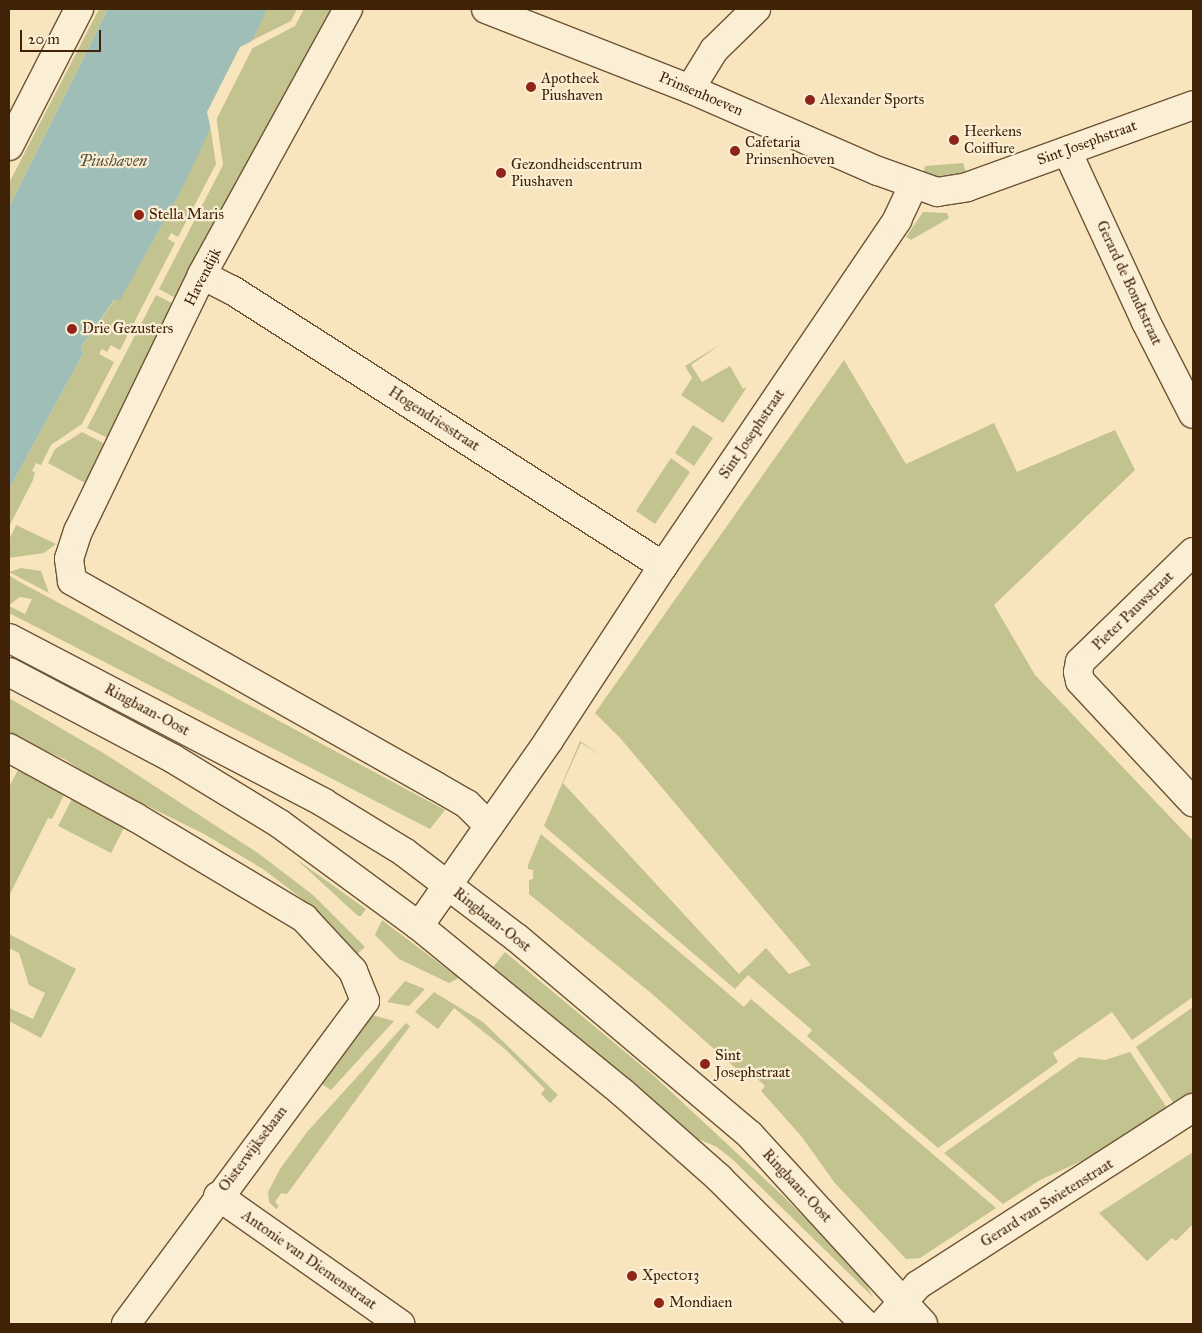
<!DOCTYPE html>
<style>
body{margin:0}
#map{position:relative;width:1202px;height:1333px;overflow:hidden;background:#f8e5be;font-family:"IM FELL Great Primer",serif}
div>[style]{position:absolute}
.green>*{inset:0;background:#c2c38e}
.water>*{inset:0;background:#9ebeb7}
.pier>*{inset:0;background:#f8e5be}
.roads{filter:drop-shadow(1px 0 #6e5435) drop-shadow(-1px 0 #6e5435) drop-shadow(0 1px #6e5435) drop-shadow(0 -1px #6e5435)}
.minor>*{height:28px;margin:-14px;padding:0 14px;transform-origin:14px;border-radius:14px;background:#faeed5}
.secondary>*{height:28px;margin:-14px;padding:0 14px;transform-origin:14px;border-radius:14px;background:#faeed5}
.dots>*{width:14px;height:14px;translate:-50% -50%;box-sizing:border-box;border:2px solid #faeed5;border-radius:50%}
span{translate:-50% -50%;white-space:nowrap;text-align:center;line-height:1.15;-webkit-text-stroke:4.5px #faeed5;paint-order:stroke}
.poi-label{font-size:15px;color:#402307}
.left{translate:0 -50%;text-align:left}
.street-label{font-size:15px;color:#402307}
.water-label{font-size:16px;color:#5c523c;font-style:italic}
.frame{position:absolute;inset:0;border:10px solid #402307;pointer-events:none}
.scale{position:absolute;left:20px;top:30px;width:81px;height:22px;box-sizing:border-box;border:2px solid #402307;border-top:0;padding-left:6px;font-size:15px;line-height:18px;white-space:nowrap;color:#402307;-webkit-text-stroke:4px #faeed5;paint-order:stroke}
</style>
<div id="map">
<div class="green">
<div style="clip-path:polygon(99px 9px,108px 9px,9px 207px,9px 183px)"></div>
<div style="clip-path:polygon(267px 9px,297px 9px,291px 21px,251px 41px)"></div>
<div style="clip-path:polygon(304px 9px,331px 9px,181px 301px,159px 289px,223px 165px,216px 115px,249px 50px,295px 26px)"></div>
<div style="clip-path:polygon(210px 125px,216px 164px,178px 237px,171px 233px,168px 239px,175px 243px,120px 350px,111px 345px,107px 352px,102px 349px,99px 354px,114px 362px,82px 424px,51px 445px,41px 465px,36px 463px,32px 471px,35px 472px,33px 480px,9px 527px,9px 489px,83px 354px,81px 347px,139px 266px,180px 193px)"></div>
<div style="clip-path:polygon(963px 163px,967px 175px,940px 179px,923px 176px,925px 166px)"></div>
<div style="clip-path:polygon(923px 212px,947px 213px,949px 218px,911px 240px,906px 237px)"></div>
<div style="clip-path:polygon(156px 295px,178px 306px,110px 439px,87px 428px)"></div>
<div style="clip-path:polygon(721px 344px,691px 365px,702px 382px,730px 366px,743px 389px,747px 387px,723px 423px,681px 395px,692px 378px,685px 366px)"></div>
<div style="clip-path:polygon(844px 360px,906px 464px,994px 423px,1017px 472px,1115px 430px,1135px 470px,994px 605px,1035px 675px,1193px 841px,1193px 997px,1132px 1040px,1112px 1012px,1053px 1053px,1058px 1062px,938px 1148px,807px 1036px,812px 1030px,748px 975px,735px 989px,544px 826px,580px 741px,602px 756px,581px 743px,563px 783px,739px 974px,766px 948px,789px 974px,811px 965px,621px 739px,595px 713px)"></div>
<div style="clip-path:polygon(693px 425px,713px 438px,694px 466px,675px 453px)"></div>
<div style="clip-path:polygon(82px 432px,107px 445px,87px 484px,48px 463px,55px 449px)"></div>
<div style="clip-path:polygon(671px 458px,690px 472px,655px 524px,636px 511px)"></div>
<div style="clip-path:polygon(16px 525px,56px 544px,44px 553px,9px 558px,9px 540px)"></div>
<div style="clip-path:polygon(21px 568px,41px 571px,49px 593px,9px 572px)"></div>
<div style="clip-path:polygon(9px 575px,18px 581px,445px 810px,430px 829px,9px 613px,9px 606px,25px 614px,32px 599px,20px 597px,9px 605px)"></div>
<div style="clip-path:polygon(9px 698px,105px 754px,258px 853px,313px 895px,365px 947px,356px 955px,303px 903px,305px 901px,263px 869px,204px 834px,95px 780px,66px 760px,31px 744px,19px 748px,9px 735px)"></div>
<div style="clip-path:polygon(19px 768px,67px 789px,52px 819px,48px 818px,9px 896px,9px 787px)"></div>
<div style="clip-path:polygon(75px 793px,84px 807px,120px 825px,126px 824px,111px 853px,58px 826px)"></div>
<div style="clip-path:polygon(541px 834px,744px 1007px,751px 999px,996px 1208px,920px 1258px,906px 1259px,834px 1182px,802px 1137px,761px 1091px,765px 1086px,754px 1076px,749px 1080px,651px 993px,529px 894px,529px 880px,533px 879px,533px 870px,528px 869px,528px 865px)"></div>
<div style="clip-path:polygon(296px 859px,366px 909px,361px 916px,358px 916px)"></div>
<div style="clip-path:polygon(382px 920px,391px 927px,459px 978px,449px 983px,399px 959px,375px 935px)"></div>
<div style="clip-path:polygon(9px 934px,76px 969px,41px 1038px,9px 1021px,9px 1008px,33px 1019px,45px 993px,29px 985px,19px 953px,9px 948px)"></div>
<div style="clip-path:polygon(505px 952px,654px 1076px,782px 1195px,860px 1273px,873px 1297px,732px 1159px,717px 1147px,691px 1136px,491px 970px)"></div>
<div style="clip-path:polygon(405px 981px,425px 989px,409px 1006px,387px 1002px)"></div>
<div style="clip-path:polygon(434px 992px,483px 1022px,558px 1095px,550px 1103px,541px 1094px,545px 1089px,505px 1049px,454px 1008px,438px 1029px,415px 1012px)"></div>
<div style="clip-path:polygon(1193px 1007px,1193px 1091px,1174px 1104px,1136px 1047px)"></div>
<div style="clip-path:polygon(372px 1015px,394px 1021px,331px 1090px,320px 1083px)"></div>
<div style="clip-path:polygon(406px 1023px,410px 1026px,287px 1194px,281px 1193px,275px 1202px,279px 1206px,276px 1209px,269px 1202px,268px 1192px,280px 1169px,307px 1132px)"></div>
<div style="clip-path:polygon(1130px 1052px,1167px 1108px,1095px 1155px,1040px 1180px,1003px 1204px,944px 1153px,1079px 1057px,1105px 1060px)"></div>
<div style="clip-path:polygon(1193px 1152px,1193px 1224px,1176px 1241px,1172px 1238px,1147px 1261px,1099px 1213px)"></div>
</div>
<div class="water">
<div style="clip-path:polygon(108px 9px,267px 9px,180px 193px,120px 300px,114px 300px,81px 347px,83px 354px,9px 489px,9px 207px)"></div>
</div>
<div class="pier">
<div style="clip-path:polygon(254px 40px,252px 49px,211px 130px,207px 112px,240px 47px)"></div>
</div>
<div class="roads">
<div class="minor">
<div style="left:348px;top:9px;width:303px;rotate:118.8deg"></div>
<div style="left:202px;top:275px;width:284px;rotate:115.8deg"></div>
<div style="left:78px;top:531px;width:29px;rotate:108deg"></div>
<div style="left:69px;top:559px;width:22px;rotate:82deg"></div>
<div style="left:72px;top:581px;width:416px;rotate:29.4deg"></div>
<div style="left:434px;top:785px;width:38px;rotate:30deg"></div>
<div style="left:467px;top:804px;width:31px;rotate:45deg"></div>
<div style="left:486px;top:9px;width:219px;rotate:21.4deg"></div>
<div style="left:690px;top:89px;width:205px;rotate:23.6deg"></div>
<div style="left:878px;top:171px;width:63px;rotate:19.6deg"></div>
<div style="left:937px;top:192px;width:30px;rotate:-9deg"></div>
<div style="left:967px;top:187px;width:240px;rotate:-19.9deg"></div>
<div style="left:690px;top:89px;width:46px;rotate:-58.4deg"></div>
<div style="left:714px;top:50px;width:59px;rotate:-44.3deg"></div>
<div style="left:9px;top:146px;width:154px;rotate:-62.9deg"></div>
<div style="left:1067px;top:151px;width:188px;rotate:65.2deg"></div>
<div style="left:1146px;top:322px;width:103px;rotate:62.9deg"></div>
<div style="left:202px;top:275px;width:34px;rotate:27deg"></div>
<div style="left:232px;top:290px;width:512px;rotate:32.63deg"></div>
<div style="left:1193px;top:552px;width:158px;rotate:135.8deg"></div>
<div style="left:1080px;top:662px;width:10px;rotate:101deg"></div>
<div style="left:1078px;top:672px;width:9px;rotate:77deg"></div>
<div style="left:1080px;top:681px;width:166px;rotate:47deg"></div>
<div style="left:9px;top:748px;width:144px;rotate:28.7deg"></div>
<div style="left:135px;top:817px;width:197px;rotate:30.9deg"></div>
<div style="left:304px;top:918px;width:72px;rotate:47.2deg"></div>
<div style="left:353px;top:971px;width:32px;rotate:68deg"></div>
<div style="left:365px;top:1001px;width:402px;rotate:126.5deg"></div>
<div style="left:419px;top:926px;width:227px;rotate:-55deg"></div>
<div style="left:549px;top:740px;width:208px;rotate:-56.8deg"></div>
<div style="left:663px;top:566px;width:418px;rotate:-55.9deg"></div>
<div style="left:897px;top:220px;width:38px;rotate:-65deg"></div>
<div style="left:218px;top:1196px;width:223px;rotate:35.1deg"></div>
<div style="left:883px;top:1324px;width:52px;rotate:-48.1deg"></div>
<div style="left:918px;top:1285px;width:327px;rotate:-32.8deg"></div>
</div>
<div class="secondary">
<div style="left:9px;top:638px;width:356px;rotate:27.6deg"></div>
<div style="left:324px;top:803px;width:94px;rotate:31.5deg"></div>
<div style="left:404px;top:852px;width:142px;rotate:37.3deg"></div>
<div style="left:517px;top:938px;width:305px;rotate:40.2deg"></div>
<div style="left:750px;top:1135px;width:256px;rotate:47.5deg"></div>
<div style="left:9px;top:672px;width:184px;rotate:27.8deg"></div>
<div style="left:172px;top:758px;width:127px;rotate:31.4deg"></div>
<div style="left:280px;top:824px;width:172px;rotate:36.3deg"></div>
<div style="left:419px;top:926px;width:264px;rotate:39.3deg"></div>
<div style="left:623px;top:1093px;width:128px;rotate:41.5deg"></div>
<div style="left:719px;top:1178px;width:206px;rotate:45deg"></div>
</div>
</div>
<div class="dots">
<div style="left:531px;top:87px;background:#8f2418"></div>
<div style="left:810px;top:100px;background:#8f2418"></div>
<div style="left:954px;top:140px;background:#8f2418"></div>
<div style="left:735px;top:151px;background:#8f2418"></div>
<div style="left:501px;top:173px;background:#8f2418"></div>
<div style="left:139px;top:215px;background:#8f2418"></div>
<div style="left:72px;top:329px;background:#8f2418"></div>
<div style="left:705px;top:1064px;background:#8f2418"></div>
<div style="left:632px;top:1276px;background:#8f2418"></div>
<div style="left:659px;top:1303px;background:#8f2418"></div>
</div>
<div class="poi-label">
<span class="left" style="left:541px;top:87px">Apotheek<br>Piushaven</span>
<span class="left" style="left:820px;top:100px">Alexander Sports</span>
<span class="left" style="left:964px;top:140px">Heerkens<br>Coiffure</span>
<span class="left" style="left:745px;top:151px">Cafetaria<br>Prinsenhoeven</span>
<span class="left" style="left:511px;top:173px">Gezondheidscentrum<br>Piushaven</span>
<span class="left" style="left:149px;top:215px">Stella Maris</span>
<span class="left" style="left:82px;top:329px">Drie Gezusters</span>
<span class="left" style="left:715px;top:1064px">Sint<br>Josephstraat</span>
<span class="left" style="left:642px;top:1276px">Xpect013</span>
<span class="left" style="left:669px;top:1303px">Mondiaen</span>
</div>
<div class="street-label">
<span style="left:701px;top:94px;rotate:23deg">Prinsenhoeven</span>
<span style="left:1087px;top:143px;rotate:-20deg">Sint Josephstraat</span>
<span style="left:203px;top:277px;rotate:-63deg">Havendijk</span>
<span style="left:1129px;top:283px;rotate:65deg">Gerard de Bondtstraat</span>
<span style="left:434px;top:419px;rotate:33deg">Hogendriesstraat</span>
<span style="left:752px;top:434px;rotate:-56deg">Sint Josephstraat</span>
<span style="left:1133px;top:611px;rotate:-44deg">Pieter Pauwstraat</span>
<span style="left:147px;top:710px;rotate:28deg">Ringbaan-Oost</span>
<span style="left:492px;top:920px;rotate:38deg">Ringbaan-Oost</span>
<span style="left:253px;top:1149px;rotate:-53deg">Oisterwijksebaan</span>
<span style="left:797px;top:1186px;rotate:47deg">Ringbaan-Oost</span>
<span style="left:1047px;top:1203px;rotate:-32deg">Gerard van Swietenstraat</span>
<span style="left:309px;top:1260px;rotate:35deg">Antonie van Diemenstraat</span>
</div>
<div class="water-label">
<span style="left:113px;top:161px">Piushaven</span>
</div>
<div class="frame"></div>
<div class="scale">20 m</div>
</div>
